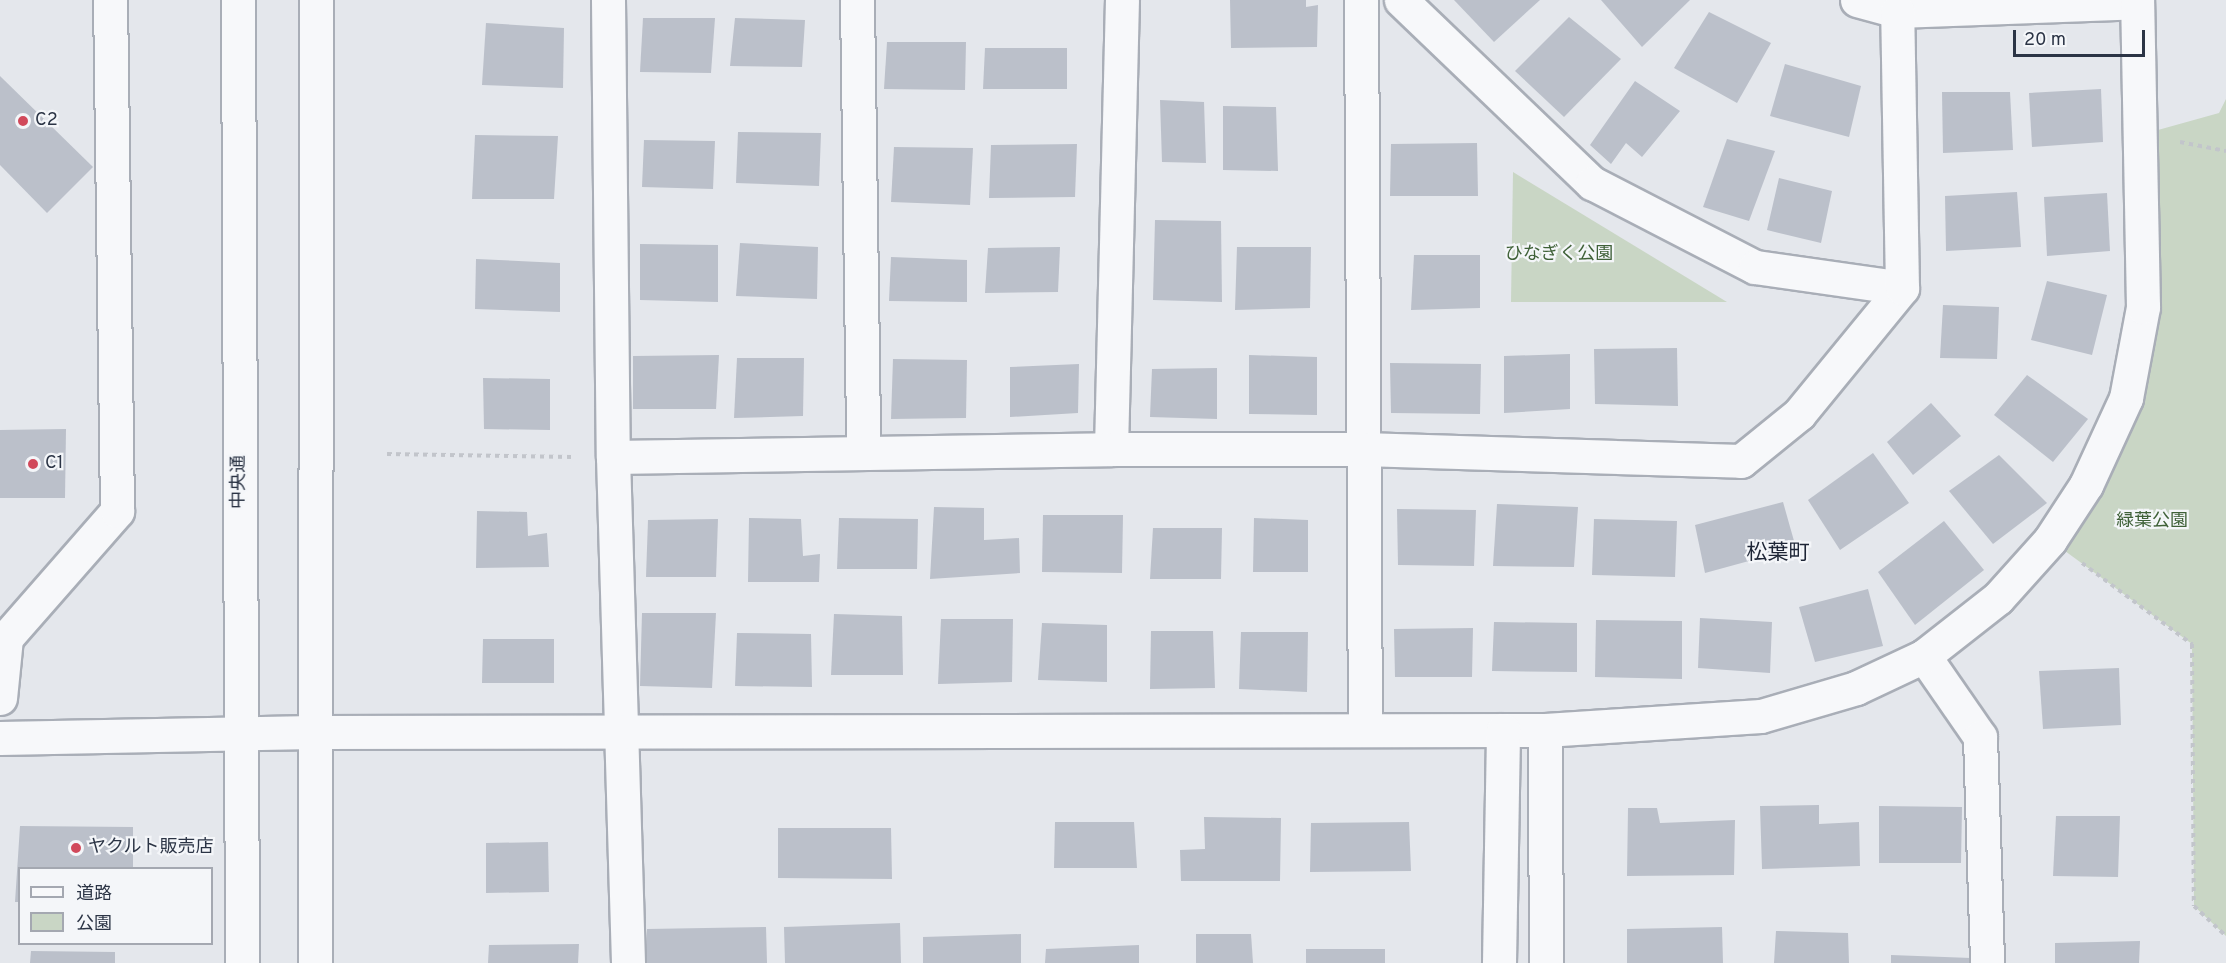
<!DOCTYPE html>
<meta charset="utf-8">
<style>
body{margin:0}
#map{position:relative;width:2226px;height:963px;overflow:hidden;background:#e4e7ec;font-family:Overpass,"Noto Sans JP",sans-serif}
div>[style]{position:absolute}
.green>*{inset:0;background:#c9d6c5}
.building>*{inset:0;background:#bbc0ca}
.path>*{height:4px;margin-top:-2px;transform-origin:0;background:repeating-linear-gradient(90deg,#c2c5cb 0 4.5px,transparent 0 9px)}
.roads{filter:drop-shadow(2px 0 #a9aeb7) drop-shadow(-2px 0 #a9aeb7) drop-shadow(0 2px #a9aeb7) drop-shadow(0 -2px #a9aeb7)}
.minor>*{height:33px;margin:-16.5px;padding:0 16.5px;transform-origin:16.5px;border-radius:16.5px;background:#f7f8fa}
.dots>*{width:16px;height:16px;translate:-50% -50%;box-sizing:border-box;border:3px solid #f4f6f9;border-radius:50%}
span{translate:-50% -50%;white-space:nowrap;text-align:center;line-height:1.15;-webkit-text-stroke:4.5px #f4f6f9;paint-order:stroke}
.poi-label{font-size:18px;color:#2b3445}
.left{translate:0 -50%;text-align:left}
.park-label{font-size:18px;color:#3f6138}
.street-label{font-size:18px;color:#2b3445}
.quarter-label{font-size:21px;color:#1d2536}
.legend{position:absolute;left:18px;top:867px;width:195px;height:78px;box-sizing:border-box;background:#f4f6f9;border:2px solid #a4a8b1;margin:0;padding:8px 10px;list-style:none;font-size:18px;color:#2b3445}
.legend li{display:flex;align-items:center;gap:12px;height:30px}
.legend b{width:30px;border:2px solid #a4a8b1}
.scale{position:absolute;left:2013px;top:30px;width:132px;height:27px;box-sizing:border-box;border:3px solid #2b3445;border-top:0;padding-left:8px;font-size:18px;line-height:21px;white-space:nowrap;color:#2b3445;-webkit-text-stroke:4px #f4f6f9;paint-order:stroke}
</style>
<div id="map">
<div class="green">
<div style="clip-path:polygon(2226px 99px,2226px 936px,2194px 906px,2192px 644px,2050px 540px,2126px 398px,2140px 135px,2219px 113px)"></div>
<div style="clip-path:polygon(1513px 172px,1727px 302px,1511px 302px)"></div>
</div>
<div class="building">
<div style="clip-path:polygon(1230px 0,1306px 0,1306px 7px,1318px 5px,1317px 47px,1231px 48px)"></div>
<div style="clip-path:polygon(1454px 0,1540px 0,1494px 42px)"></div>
<div style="clip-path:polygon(1601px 0,1690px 0,1642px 47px)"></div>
<div style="clip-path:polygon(1709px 12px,1771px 43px,1737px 103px,1674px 68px)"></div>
<div style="clip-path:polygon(1569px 17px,1621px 59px,1564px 117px,1515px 71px)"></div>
<div style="clip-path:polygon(643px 18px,715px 18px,711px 73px,640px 72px)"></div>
<div style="clip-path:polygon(735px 18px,805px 20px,802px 67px,730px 66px)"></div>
<div style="clip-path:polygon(486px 23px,564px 28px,563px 88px,482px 85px)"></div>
<div style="clip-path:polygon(887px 42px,966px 42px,965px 90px,884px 89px)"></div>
<div style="clip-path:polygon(985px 48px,1067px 48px,1067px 89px,983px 89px)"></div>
<div style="clip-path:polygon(1785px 64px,1861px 86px,1849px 137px,1770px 116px)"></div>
<div style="clip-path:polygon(0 76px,93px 167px,47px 213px,0 165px)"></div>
<div style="clip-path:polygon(1635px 81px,1680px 111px,1642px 157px,1626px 143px,1611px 164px,1590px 145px)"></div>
<div style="clip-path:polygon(2101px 89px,2103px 142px,2032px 147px,2029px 93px)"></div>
<div style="clip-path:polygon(1942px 92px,2010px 92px,2013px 150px,1943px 153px)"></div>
<div style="clip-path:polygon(1160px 100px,1204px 102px,1206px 163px,1162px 162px)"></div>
<div style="clip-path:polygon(1223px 106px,1276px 107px,1278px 171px,1223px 170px)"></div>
<div style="clip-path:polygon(738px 132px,821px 133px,819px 186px,736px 183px)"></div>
<div style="clip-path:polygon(475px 135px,558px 136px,554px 199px,472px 199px)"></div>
<div style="clip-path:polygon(1727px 139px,1775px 151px,1749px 221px,1703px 207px)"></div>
<div style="clip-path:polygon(644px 140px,715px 141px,713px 189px,642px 187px)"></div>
<div style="clip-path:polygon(1477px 143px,1478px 196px,1390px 196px,1391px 144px)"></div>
<div style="clip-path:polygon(1077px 144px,1075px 197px,989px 198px,991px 145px)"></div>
<div style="clip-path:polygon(894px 147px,973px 148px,970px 205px,891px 202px)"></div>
<div style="clip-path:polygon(1779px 178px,1832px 191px,1821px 243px,1767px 230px)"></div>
<div style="clip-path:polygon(2017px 192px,2021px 247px,1946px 251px,1945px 196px)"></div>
<div style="clip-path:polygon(2107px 193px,2110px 251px,2047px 256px,2044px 197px)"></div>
<div style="clip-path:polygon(1155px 220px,1221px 221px,1222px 302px,1153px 300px)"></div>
<div style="clip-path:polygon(740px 243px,818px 247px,817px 299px,736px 296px)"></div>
<div style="clip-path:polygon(640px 244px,718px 245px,718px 302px,640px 300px)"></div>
<div style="clip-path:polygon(1060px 247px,1058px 292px,985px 293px,988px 248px)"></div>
<div style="clip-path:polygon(1237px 247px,1311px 247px,1310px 308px,1235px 310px)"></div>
<div style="clip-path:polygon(1414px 255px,1480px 255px,1480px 308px,1411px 310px)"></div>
<div style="clip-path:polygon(891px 257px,967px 260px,967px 302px,889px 301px)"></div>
<div style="clip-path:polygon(476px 259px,560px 263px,560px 312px,475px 309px)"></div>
<div style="clip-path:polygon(2047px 281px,2107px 295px,2092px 355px,2031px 340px)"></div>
<div style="clip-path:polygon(1943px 305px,1999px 307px,1997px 359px,1940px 358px)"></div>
<div style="clip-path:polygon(1677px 348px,1678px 406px,1595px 404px,1594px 349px)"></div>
<div style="clip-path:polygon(1570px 354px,1570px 409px,1504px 413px,1504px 356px)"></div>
<div style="clip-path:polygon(719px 355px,716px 409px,633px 409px,633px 356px)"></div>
<div style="clip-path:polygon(1249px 355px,1317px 357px,1317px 415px,1249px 414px)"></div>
<div style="clip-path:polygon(737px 358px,804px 358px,803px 416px,734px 418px)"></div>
<div style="clip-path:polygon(893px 359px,967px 360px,966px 418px,891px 419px)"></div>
<div style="clip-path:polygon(1390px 363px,1481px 364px,1480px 414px,1391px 413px)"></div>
<div style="clip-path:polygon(1079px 364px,1078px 413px,1010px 417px,1010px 367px)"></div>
<div style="clip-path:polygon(1217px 368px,1217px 419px,1150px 417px,1152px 369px)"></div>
<div style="clip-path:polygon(2027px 375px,2088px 419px,2053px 462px,1994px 415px)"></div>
<div style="clip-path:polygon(483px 378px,550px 379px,550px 430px,484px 429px)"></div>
<div style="clip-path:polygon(1931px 403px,1961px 436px,1913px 475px,1887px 442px)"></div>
<div style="clip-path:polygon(66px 429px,65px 498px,0 498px,0 430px)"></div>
<div style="clip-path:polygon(1873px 453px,1909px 503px,1840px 550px,1808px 500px)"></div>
<div style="clip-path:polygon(1999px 455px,2047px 503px,1993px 544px,1949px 491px)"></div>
<div style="clip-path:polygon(1783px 502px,1796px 548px,1705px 573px,1695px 525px)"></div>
<div style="clip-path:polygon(1497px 504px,1578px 507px,1574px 567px,1493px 566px)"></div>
<div style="clip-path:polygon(934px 507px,984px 508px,984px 540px,1019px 538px,1020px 573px,930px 579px)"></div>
<div style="clip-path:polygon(1397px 509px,1476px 510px,1474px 566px,1398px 565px)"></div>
<div style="clip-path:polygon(477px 511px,527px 512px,528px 536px,547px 533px,549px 567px,476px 568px)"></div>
<div style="clip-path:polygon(1043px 515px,1123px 515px,1122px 573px,1042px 572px)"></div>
<div style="clip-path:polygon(749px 518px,801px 519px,803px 556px,820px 554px,819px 582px,748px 582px)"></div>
<div style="clip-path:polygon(839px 518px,918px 519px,917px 569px,837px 569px)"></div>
<div style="clip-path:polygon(1254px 518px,1308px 520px,1308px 572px,1253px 572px)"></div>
<div style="clip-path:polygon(718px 519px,716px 577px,646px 577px,648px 520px)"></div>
<div style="clip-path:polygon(1594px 519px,1677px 521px,1675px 577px,1592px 575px)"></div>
<div style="clip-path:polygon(1944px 521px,1984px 570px,1915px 625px,1878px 572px)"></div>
<div style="clip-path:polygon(1153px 528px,1222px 528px,1221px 579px,1150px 579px)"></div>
<div style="clip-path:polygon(1868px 589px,1883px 646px,1815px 662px,1799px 607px)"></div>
<div style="clip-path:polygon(642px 613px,716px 613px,712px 688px,640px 686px)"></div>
<div style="clip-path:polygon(834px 614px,902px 616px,903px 675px,831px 675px)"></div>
<div style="clip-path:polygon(1700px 618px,1772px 622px,1770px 673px,1698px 668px)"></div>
<div style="clip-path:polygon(941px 619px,1013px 619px,1012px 682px,938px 684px)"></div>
<div style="clip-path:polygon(1596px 620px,1682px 621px,1682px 679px,1595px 677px)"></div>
<div style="clip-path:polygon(1494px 622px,1577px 623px,1577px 672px,1492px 671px)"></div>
<div style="clip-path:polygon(1042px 623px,1107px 625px,1107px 682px,1038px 680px)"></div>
<div style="clip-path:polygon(1473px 628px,1472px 677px,1395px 677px,1394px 629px)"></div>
<div style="clip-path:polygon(1151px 631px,1213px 631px,1215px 688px,1150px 689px)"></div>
<div style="clip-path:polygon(1241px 632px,1308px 632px,1307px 692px,1239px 689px)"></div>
<div style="clip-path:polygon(737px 633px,811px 634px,812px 687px,735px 686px)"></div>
<div style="clip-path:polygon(483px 639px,554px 639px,554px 683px,482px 683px)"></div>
<div style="clip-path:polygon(2119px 668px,2121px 725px,2043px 729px,2039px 671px)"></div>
<div style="clip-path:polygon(1819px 805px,1819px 824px,1859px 822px,1860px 866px,1762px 869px,1760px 806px)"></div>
<div style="clip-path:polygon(1879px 806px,1962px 807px,1961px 863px,1879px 863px)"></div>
<div style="clip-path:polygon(1628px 808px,1657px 808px,1660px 823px,1735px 820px,1734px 875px,1627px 876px)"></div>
<div style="clip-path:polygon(2056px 816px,2120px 816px,2118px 877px,2053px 876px)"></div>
<div style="clip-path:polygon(1204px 817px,1281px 818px,1280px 881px,1181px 881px,1180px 850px,1205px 849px)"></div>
<div style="clip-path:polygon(1055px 822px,1134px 822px,1137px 868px,1054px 868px)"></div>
<div style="clip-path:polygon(1409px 822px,1411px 871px,1310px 872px,1311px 823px)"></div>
<div style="clip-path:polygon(20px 826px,133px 827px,133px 868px,20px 868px,20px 902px,15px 902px)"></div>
<div style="clip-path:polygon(778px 828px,891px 828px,892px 879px,778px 878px)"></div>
<div style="clip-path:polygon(548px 842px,549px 892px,486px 893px,486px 843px)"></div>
<div style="clip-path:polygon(900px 923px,901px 963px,785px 963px,784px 927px)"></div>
<div style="clip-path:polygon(766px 927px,767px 963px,647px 963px,647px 929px)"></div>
<div style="clip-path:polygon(1722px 927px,1723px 963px,1627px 963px,1627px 929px)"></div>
<div style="clip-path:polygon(1776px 931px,1848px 933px,1849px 963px,1774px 963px)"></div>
<div style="clip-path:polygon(1021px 934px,1021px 963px,923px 963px,923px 937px)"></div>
<div style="clip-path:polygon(1196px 934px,1251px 934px,1253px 963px,1196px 963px)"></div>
<div style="clip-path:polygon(2140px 941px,2139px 963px,2055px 963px,2055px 943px)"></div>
<div style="clip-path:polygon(579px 944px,578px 963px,488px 963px,489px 945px)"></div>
<div style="clip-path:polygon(1139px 945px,1139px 963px,1045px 963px,1046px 949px)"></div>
<div style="clip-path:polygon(1306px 949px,1385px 949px,1385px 963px,1306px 963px)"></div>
<div style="clip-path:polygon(31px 951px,115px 952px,115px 963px,30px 963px)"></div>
<div style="clip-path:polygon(1891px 955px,1971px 958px,1971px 963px,1891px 963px)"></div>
</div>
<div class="path">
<div style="left:2180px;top:142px;width:47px;rotate:11.1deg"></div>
<div style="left:387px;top:454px;width:186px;rotate:0.9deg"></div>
<div style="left:2082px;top:563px;width:137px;rotate:36.4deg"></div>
<div style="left:2192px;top:644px;width:262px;rotate:89.6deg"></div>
<div style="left:2194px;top:906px;width:44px;rotate:43.2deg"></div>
</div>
<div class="roads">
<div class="minor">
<div style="left:238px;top:0;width:963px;rotate:89.76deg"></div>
<div style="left:608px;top:0;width:457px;rotate:89.4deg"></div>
<div style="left:613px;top:457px;width:506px;rotate:88.3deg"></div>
<div style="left:857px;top:0;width:452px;rotate:89.2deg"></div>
<div style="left:1361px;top:0;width:729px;rotate:89.69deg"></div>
<div style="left:1401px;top:0;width:265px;rotate:43.8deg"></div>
<div style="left:1592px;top:183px;width:183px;rotate:27.3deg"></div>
<div style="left:1755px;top:267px;width:148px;rotate:8.1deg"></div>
<div style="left:1857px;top:0;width:41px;rotate:15.4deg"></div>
<div style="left:1897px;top:11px;width:240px;rotate:-2.1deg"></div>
<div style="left:1111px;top:449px;width:449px;rotate:-88.6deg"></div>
<div style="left:613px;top:457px;width:498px;rotate:-0.9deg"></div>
<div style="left:1111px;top:449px;width:252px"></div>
<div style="left:1363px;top:449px;width:378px;rotate:1.8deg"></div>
<div style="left:1741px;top:461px;width:75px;rotate:-39deg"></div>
<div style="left:1799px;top:414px;width:163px;rotate:-50.7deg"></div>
<div style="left:1902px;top:288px;width:277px;rotate:-91deg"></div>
<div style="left:1924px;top:656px;width:98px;rotate:55.3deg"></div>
<div style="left:1980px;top:737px;width:226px;rotate:88.2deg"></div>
<div style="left:0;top:698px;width:60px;rotate:-84.3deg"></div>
<div style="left:6px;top:638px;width:169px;rotate:-48.8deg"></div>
<div style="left:117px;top:511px;width:511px;rotate:-90.78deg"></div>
<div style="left:1545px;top:730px;width:233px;rotate:89.8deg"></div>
<div style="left:0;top:738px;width:313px;rotate:-1.1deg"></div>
<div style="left:313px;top:732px;width:1232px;rotate:-0.09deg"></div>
<div style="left:1545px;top:730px;width:216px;rotate:-3.7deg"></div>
<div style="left:1761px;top:716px;width:99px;rotate:-16.4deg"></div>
<div style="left:1856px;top:688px;width:75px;rotate:-25.2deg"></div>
<div style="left:1924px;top:656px;width:94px;rotate:-38.1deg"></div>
<div style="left:1998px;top:598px;width:78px;rotate:-48.1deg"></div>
<div style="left:2050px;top:540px;width:66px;rotate:-56.8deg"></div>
<div style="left:2086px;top:485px;width:96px;rotate:-65.3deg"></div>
<div style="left:2126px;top:398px;width:93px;rotate:-79.4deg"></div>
<div style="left:2143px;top:307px;width:307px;rotate:-91.1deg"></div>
<div style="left:315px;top:963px;width:963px;rotate:-89.94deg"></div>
<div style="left:1499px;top:963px;width:233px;rotate:-89deg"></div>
</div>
</div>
<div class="dots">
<div style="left:23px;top:121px;background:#d1495b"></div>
<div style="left:33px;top:464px;background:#d1495b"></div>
<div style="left:76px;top:848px;background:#d1495b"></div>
</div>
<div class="poi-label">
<span class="left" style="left:35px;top:121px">C2</span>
<span class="left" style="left:45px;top:464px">C1</span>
<span class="left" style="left:88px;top:848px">ヤクルト販売店</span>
</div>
<div class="park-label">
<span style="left:1559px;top:255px">ひなぎく公園</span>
<span style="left:2152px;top:522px">緑葉公園</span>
</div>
<div class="street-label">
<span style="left:240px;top:482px;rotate:-90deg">中央通</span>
</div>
<div class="quarter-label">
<span style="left:1778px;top:554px">松葉町</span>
</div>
<ul class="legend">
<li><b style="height:8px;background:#f7f8fa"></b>道路</li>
<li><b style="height:16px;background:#c9d6c5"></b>公園</li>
</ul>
<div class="scale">20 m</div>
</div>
